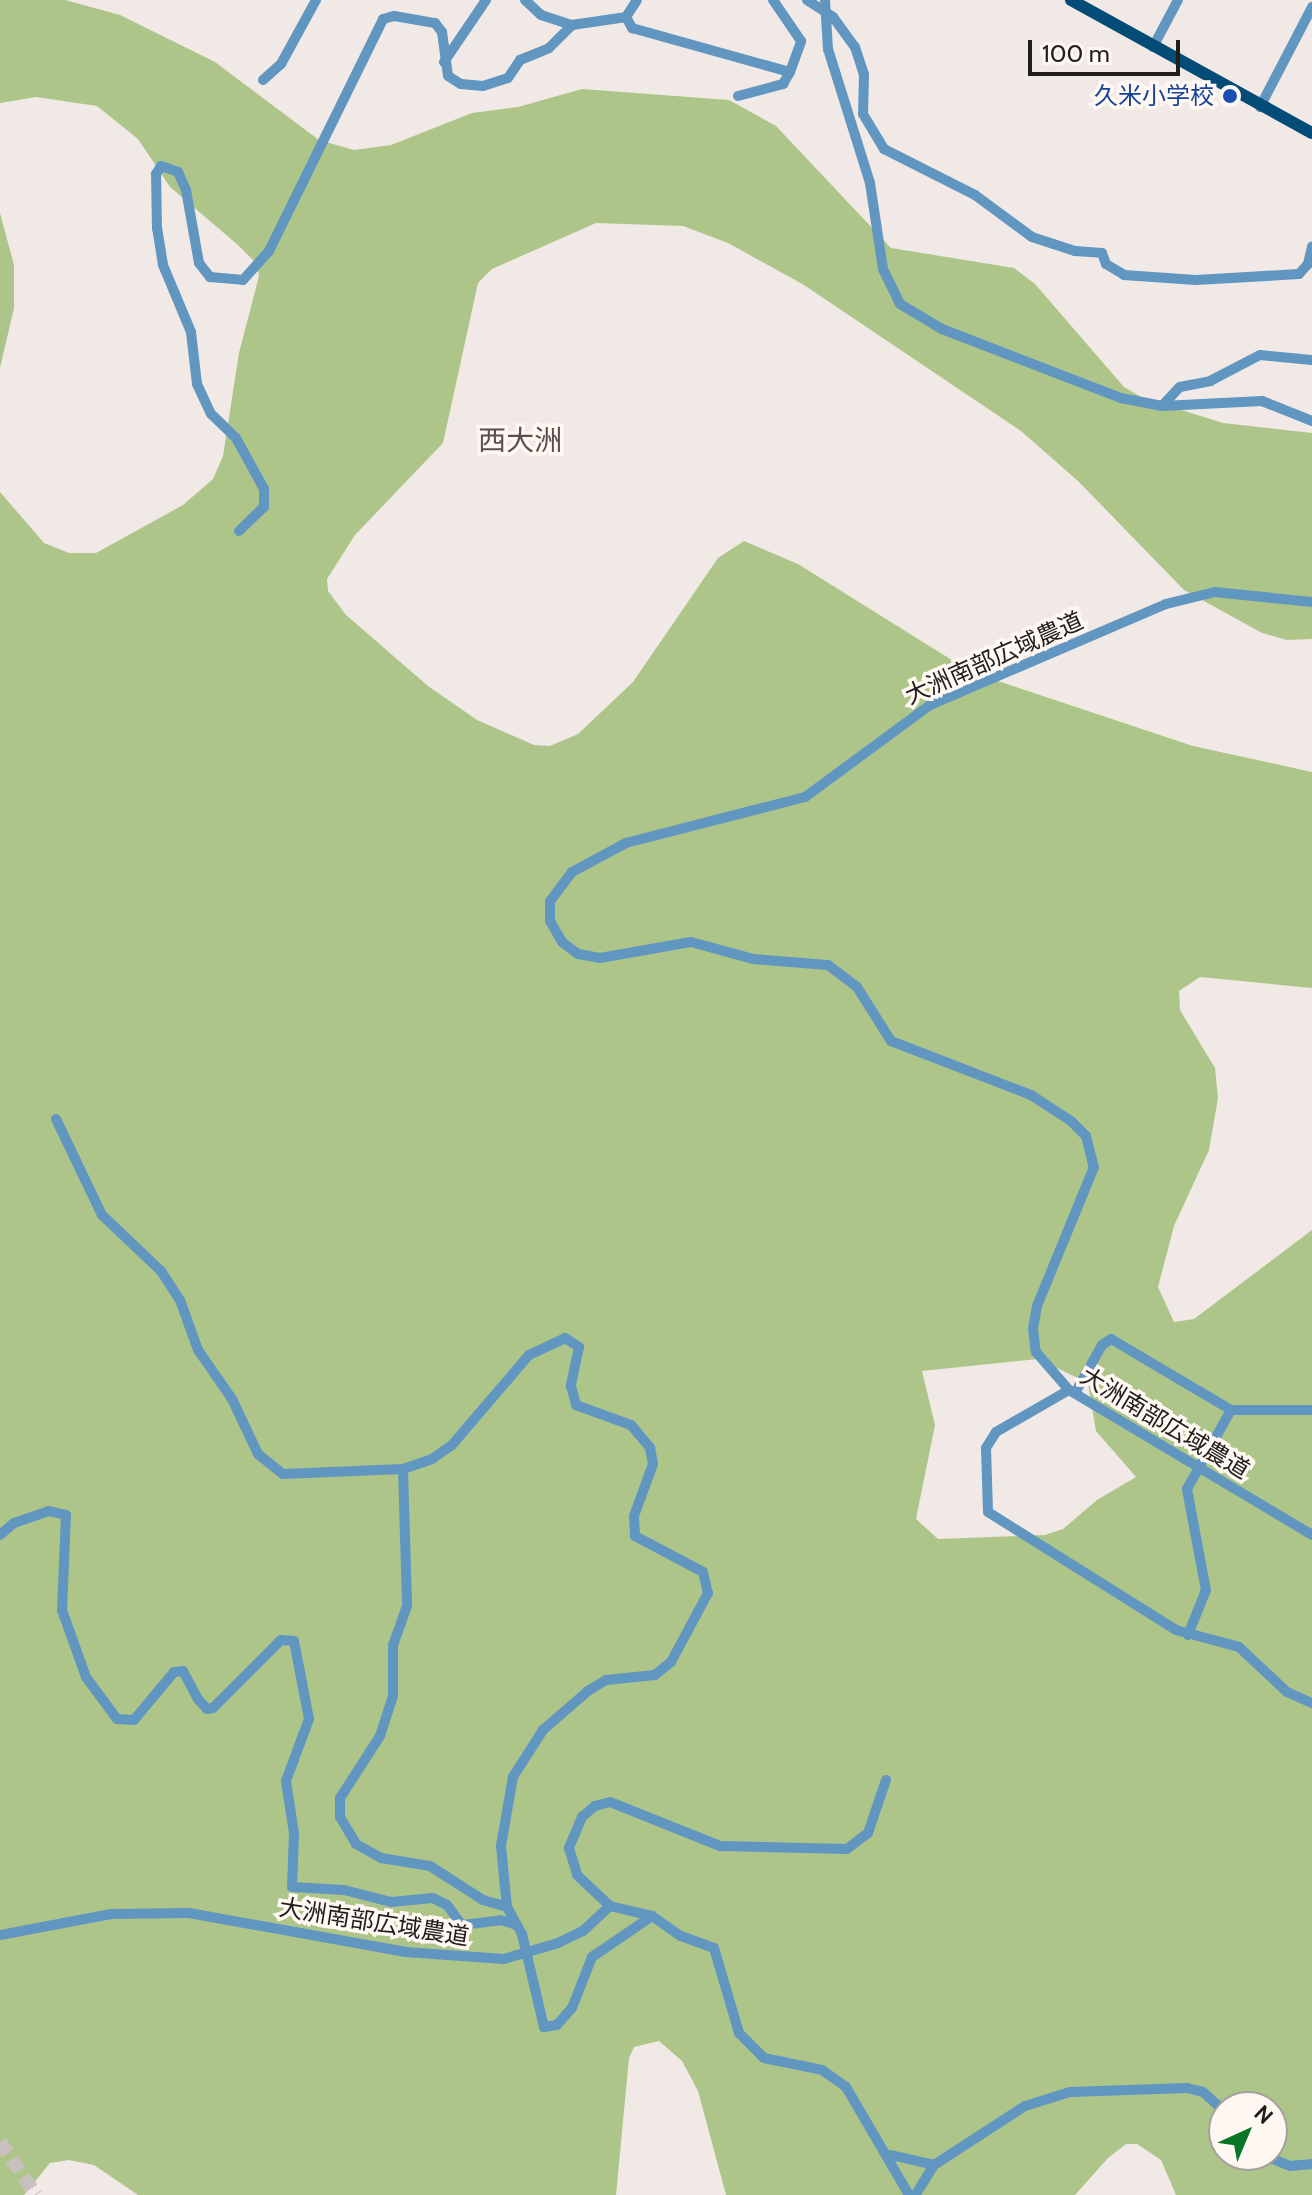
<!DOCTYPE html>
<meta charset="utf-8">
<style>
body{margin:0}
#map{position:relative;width:1312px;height:2195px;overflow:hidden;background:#f1e9e5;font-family:Cabin,"Noto Sans JP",sans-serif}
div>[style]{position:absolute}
.green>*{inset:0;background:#aec58a}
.highway-tunnel>*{height:14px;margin-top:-7px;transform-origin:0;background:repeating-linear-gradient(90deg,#c7c0bd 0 14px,transparent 0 21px)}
.minor>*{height:10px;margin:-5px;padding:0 5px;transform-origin:5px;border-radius:5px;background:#6196c1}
.major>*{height:12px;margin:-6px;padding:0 6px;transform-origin:6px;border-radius:6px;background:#034c77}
.dots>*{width:22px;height:22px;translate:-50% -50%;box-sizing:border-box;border:4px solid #fff7f2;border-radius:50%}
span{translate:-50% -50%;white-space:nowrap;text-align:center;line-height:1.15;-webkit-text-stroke:7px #fff7f2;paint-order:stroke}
.transit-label{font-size:24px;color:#164399}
.right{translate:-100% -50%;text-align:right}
.street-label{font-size:24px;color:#201d1b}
.quarter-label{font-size:28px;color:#57504d}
.north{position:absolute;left:1208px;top:2091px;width:80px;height:80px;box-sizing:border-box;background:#fff7f2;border:2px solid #a6a09c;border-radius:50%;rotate:44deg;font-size:22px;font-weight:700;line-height:32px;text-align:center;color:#201d1b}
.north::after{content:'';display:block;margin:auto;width:28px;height:36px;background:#097527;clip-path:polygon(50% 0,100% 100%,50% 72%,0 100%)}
.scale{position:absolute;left:1028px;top:40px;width:152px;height:36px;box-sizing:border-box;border:4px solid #201d1b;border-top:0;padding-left:10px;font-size:24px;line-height:28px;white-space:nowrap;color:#201d1b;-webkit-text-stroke:6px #fff7f2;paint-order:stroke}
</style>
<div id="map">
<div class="green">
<div style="clip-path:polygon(evenodd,0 0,65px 0,120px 15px,215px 62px,319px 140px,354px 150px,391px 145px,472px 113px,518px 107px,582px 89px,729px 100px,776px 126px,891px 248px,1014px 268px,1035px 284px,1124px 387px,1143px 398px,1223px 423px,1312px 433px,1312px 639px,1287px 640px,1262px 633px,1184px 590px,1078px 481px,1021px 431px,804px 285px,728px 243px,683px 226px,596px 223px,492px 269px,478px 283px,443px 443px,355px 535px,327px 579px,328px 591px,346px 615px,428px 686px,477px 720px,534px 745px,550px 746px,578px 734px,633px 682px,718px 558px,744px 541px,798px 564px,971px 672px,1193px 746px,1312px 772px,1312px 988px,1200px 977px,1179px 991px,1180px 1010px,1215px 1068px,1218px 1098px,1209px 1150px,1174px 1226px,1158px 1287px,1174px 1322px,1194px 1319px,1312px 1230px,1312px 2195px,1176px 2195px,1161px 2160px,1137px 2144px,1126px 2144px,1108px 2158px,1075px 2195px,726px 2195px,698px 2091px,682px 2061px,659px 2041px,634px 2047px,629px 2058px,616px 2195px,138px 2195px,94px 2165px,69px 2160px,50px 2163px,24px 2195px,0 2195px,0 492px,44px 543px,69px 553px,96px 553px,183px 505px,213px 479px,223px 456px,239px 353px,259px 276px,257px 264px,238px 245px,170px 187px,138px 139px,97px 106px,36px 97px,0 103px,0 0,1038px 1359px,1088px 1383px,1096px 1431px,1136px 1477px,1097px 1500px,1063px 1529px,1045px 1535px,938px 1539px,916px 1519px,935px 1425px,922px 1371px,1038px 1359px,0 0,1224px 2107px,1272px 2107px,1272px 2155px,1224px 2155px,1224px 2107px)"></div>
<div style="clip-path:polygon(0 213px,14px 265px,14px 308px,0 368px)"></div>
</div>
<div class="highway-tunnel">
<div style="left:0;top:2142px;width:64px;rotate:55.8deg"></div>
</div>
<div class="minor">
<div style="left:525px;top:0;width:22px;rotate:43deg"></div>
<div style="left:541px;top:15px;width:33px;rotate:18deg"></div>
<div style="left:572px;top:25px;width:55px;rotate:-8.4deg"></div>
<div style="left:626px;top:17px;width:20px;rotate:-57deg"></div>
<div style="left:807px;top:0;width:31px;rotate:33deg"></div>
<div style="left:833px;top:17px;width:37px;rotate:54deg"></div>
<div style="left:855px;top:47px;width:28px;rotate:72deg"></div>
<div style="left:864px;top:74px;width:40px;rotate:91.4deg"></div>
<div style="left:863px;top:114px;width:41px;rotate:59deg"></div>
<div style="left:884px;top:149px;width:102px;rotate:26.8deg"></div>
<div style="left:975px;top:195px;width:71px;rotate:36.4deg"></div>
<div style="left:1032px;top:237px;width:45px;rotate:18deg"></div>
<div style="left:1075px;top:251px;width:27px;rotate:4deg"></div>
<div style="left:1102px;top:253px;width:12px;rotate:70deg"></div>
<div style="left:1106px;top:264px;width:21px;rotate:31deg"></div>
<div style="left:1124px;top:275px;width:72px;rotate:4deg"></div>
<div style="left:1196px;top:280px;width:103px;rotate:-3.3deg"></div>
<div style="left:1299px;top:274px;width:13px;rotate:-48deg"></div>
<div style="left:1308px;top:264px;width:18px;rotate:-77deg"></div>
<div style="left:825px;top:0;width:49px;rotate:86.5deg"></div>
<div style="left:828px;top:49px;width:140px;rotate:72.6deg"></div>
<div style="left:870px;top:183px;width:87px;rotate:81.4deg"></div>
<div style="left:883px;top:269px;width:39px;rotate:64deg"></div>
<div style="left:900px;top:304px;width:49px;rotate:30.8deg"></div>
<div style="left:942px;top:329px;width:192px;rotate:21.1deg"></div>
<div style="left:1121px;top:398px;width:42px;rotate:11deg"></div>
<div style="left:1162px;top:406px;width:100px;rotate:-2.9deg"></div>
<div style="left:1262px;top:401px;width:54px;rotate:21.8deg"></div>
<div style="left:626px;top:17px;width:13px;rotate:61deg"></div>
<div style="left:632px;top:28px;width:164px;rotate:15.6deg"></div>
<div style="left:790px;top:72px;width:33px;rotate:-70deg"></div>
<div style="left:801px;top:41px;width:50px;rotate:-124.3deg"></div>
<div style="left:1153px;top:47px;width:53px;rotate:-62deg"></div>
<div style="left:444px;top:62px;width:75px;rotate:-55.9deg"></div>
<div style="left:263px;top:80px;width:24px;rotate:-42deg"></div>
<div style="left:281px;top:64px;width:73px;rotate:-61.3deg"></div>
<div style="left:738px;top:96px;width:47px;rotate:-14.9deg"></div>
<div style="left:783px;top:84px;width:14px;rotate:-60deg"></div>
<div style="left:1260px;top:107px;width:113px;rotate:-62.5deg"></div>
<div style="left:1162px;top:406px;width:26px;rotate:-47deg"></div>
<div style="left:1180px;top:387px;width:31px;rotate:-11deg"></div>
<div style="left:1210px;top:381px;width:56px;rotate:-27.5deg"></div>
<div style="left:1260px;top:355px;width:52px;rotate:5.5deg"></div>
<div style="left:239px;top:531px;width:35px;rotate:-44deg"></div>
<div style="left:264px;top:507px;width:18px;rotate:-90deg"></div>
<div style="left:264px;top:489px;width:58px;rotate:-118.8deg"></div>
<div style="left:236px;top:438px;width:35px;rotate:-136deg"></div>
<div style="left:211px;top:414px;width:33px;rotate:-115deg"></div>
<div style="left:197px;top:384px;width:52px;rotate:-96.6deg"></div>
<div style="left:191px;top:332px;width:73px;rotate:-112.7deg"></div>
<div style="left:163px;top:265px;width:36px;rotate:-99deg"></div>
<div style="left:157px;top:229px;width:55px;rotate:-91deg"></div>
<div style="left:156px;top:174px;width:9px;rotate:-58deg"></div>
<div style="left:161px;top:166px;width:18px;rotate:19deg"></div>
<div style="left:178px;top:172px;width:20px;rotate:66deg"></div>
<div style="left:186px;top:190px;width:74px;rotate:79.9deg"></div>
<div style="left:199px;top:263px;width:18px;rotate:52deg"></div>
<div style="left:210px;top:277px;width:33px;rotate:5deg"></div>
<div style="left:243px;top:280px;width:39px;rotate:-48deg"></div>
<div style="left:269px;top:251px;width:258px;rotate:-63.8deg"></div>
<div style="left:383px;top:19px;width:11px;rotate:-15deg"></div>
<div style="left:394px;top:16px;width:42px;rotate:9.7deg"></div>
<div style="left:435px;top:23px;width:11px;rotate:52deg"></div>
<div style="left:442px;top:32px;width:44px;rotate:82.2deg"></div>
<div style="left:448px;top:76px;width:15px;rotate:32deg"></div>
<div style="left:461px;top:84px;width:22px;rotate:5deg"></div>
<div style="left:483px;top:86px;width:26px;rotate:-18deg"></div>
<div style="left:508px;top:78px;width:22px;rotate:-56deg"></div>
<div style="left:520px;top:60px;width:31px;rotate:-22deg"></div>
<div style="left:549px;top:48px;width:33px;rotate:-45deg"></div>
<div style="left:1312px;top:602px;width:98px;rotate:-174.1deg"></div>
<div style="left:1215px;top:592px;width:50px;rotate:166.2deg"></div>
<div style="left:1166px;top:604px;width:257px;rotate:156.8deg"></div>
<div style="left:930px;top:705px;width:155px;rotate:143.6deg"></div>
<div style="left:805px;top:797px;width:185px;rotate:165.6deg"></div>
<div style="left:626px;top:843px;width:61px;rotate:151.8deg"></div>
<div style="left:572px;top:872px;width:36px;rotate:127deg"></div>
<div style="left:550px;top:901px;width:20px;rotate:90deg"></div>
<div style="left:550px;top:921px;width:24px;rotate:60deg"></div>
<div style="left:562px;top:942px;width:20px;rotate:37deg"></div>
<div style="left:578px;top:954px;width:22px;rotate:10deg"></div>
<div style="left:600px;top:958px;width:92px;rotate:-10deg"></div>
<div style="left:691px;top:942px;width:64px;rotate:15.3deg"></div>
<div style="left:753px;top:959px;width:75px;rotate:4.6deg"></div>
<div style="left:828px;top:965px;width:36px;rotate:37deg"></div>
<div style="left:857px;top:987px;width:64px;rotate:57.8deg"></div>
<div style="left:891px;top:1041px;width:150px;rotate:21.1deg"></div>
<div style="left:1031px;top:1095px;width:48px;rotate:33deg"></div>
<div style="left:1071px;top:1121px;width:21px;rotate:45deg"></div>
<div style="left:1086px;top:1136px;width:32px;rotate:76deg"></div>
<div style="left:1094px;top:1167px;width:150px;rotate:112.3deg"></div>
<div style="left:1037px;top:1306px;width:23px;rotate:100deg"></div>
<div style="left:1033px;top:1329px;width:23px;rotate:83deg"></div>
<div style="left:1036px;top:1352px;width:50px;rotate:49deg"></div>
<div style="left:1069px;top:1390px;width:283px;rotate:30.8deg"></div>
<div style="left:56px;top:1119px;width:106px;rotate:64.4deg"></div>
<div style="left:102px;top:1215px;width:81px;rotate:43.5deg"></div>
<div style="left:161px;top:1271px;width:35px;rotate:57deg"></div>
<div style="left:180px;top:1300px;width:53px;rotate:70.2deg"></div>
<div style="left:198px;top:1350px;width:60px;rotate:55.2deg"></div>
<div style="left:232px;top:1399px;width:61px;rotate:64.7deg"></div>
<div style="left:258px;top:1454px;width:32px;rotate:39deg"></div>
<div style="left:283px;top:1474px;width:120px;rotate:-2.4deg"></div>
<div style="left:403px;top:1469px;width:31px;rotate:-19deg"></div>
<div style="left:432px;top:1459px;width:24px;rotate:-35deg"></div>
<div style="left:452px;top:1445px;width:118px;rotate:-49.5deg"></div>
<div style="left:529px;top:1355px;width:40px;rotate:-25deg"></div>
<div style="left:565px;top:1338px;width:17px;rotate:33deg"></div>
<div style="left:579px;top:1347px;width:40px;rotate:102deg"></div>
<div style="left:571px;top:1386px;width:20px;rotate:75deg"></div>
<div style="left:576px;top:1405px;width:59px;rotate:20deg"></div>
<div style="left:631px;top:1425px;width:30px;rotate:50deg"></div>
<div style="left:650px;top:1448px;width:16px;rotate:79deg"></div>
<div style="left:653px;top:1464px;width:55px;rotate:110.1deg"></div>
<div style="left:634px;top:1516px;width:20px;rotate:87deg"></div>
<div style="left:635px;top:1536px;width:77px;rotate:27.9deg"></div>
<div style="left:703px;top:1572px;width:22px;rotate:77deg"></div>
<div style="left:708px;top:1593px;width:78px;rotate:118.2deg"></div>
<div style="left:671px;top:1662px;width:21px;rotate:141deg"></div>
<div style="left:655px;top:1675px;width:49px;rotate:174.2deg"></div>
<div style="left:606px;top:1680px;width:21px;rotate:149deg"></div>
<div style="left:588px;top:1691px;width:60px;rotate:139.1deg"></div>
<div style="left:543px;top:1730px;width:56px;rotate:122.6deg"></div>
<div style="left:513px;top:1777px;width:70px;rotate:99.9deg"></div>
<div style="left:501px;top:1846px;width:61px;rotate:84.4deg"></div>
<div style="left:507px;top:1907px;width:31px;rotate:61deg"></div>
<div style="left:522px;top:1934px;width:96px;rotate:76.7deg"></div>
<div style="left:544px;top:2027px;width:13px;rotate:-9deg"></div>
<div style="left:557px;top:2025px;width:23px;rotate:-49deg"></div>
<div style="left:572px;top:2008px;width:55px;rotate:-68.6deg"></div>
<div style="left:592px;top:1957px;width:73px;rotate:-34.3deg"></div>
<div style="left:1069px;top:1390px;width:84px;rotate:150.1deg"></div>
<div style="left:996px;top:1432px;width:19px;rotate:122deg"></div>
<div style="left:986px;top:1448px;width:64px;rotate:88.2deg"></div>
<div style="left:988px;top:1512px;width:222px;rotate:32.1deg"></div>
<div style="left:1176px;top:1630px;width:65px;rotate:15.1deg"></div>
<div style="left:1239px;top:1647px;width:66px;rotate:43.2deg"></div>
<div style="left:1287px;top:1692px;width:27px;rotate:24deg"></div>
<div style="left:1075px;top:1393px;width:55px;rotate:-60.6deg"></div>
<div style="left:1102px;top:1345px;width:11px;rotate:-34deg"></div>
<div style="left:1111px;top:1339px;width:139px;rotate:30.6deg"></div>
<div style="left:1231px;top:1410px;width:81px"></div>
<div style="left:403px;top:1469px;width:137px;rotate:88.3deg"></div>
<div style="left:407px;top:1606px;width:41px;rotate:109.7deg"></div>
<div style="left:393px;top:1645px;width:51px;rotate:90deg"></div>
<div style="left:393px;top:1696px;width:42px;rotate:108deg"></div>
<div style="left:380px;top:1736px;width:74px;rotate:122.8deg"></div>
<div style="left:340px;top:1798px;width:19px;rotate:90deg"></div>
<div style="left:340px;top:1817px;width:31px;rotate:59deg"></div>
<div style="left:356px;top:1844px;width:29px;rotate:29deg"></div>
<div style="left:381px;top:1858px;width:50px;rotate:9.3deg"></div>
<div style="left:430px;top:1866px;width:63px;rotate:32.7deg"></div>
<div style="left:483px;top:1900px;width:25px;rotate:16deg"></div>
<div style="left:0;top:1535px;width:18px;rotate:-41deg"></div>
<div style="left:14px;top:1523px;width:37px;rotate:-19deg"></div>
<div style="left:49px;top:1511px;width:17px;rotate:13deg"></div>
<div style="left:66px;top:1515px;width:95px;rotate:92.4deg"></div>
<div style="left:62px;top:1610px;width:71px;rotate:70.3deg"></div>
<div style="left:86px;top:1677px;width:52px;rotate:53.6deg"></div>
<div style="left:117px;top:1719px;width:17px;rotate:3deg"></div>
<div style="left:134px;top:1720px;width:62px;rotate:-50.2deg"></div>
<div style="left:174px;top:1672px;width:9px;rotate:-6deg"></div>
<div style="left:183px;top:1671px;width:32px;rotate:62deg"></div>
<div style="left:198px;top:1699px;width:13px;rotate:48deg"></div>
<div style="left:207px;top:1709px;width:6px;rotate:-9deg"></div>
<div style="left:213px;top:1708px;width:96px;rotate:-45deg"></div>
<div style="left:281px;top:1640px;width:13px;rotate:4deg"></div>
<div style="left:294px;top:1641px;width:79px;rotate:79.1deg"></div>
<div style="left:309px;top:1719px;width:66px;rotate:110.4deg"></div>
<div style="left:286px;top:1781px;width:53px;rotate:81.3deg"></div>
<div style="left:294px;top:1833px;width:54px;rotate:92.1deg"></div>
<div style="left:292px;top:1887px;width:52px;rotate:3.3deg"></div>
<div style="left:344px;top:1890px;width:49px;rotate:14.3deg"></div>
<div style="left:391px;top:1902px;width:42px;rotate:-5.4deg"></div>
<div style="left:433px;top:1898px;width:16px;rotate:27deg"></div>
<div style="left:447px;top:1905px;width:25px;rotate:53deg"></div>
<div style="left:462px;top:1925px;width:38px;rotate:-7deg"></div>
<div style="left:500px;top:1920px;width:15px;rotate:16deg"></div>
<div style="left:1188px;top:1635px;width:48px;rotate:-68.2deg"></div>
<div style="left:1206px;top:1590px;width:103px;rotate:-100.7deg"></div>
<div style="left:1187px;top:1489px;width:90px;rotate:-60.9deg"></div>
<div style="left:886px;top:1780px;width:56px;rotate:108.8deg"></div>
<div style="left:868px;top:1833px;width:26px;rotate:143deg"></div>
<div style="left:847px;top:1849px;width:127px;rotate:-178.6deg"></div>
<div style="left:720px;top:1846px;width:118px;rotate:-158.2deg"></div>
<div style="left:610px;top:1802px;width:16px;rotate:165deg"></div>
<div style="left:595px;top:1806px;width:17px;rotate:140deg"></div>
<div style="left:582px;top:1817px;width:34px;rotate:113deg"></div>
<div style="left:569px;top:1848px;width:28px;rotate:73deg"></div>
<div style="left:577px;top:1875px;width:45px;rotate:43.2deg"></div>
<div style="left:610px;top:1906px;width:43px;rotate:13.4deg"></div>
<div style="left:652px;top:1916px;width:35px;rotate:35deg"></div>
<div style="left:681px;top:1936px;width:35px;rotate:20deg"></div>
<div style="left:714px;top:1948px;width:89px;rotate:73.6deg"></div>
<div style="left:739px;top:2033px;width:35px;rotate:45deg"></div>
<div style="left:764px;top:2058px;width:59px;rotate:11.7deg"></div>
<div style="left:822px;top:2070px;width:29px;rotate:35deg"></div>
<div style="left:846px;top:2087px;width:125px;rotate:59.7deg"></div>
<div style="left:0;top:1935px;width:113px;rotate:-10.7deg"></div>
<div style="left:111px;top:1914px;width:78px;rotate:-0.7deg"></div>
<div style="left:189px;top:1913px;width:219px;rotate:10.2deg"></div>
<div style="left:405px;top:1952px;width:99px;rotate:4deg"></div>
<div style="left:504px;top:1959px;width:56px;rotate:-16.5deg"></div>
<div style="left:558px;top:1943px;width:28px;rotate:-26deg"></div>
<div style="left:583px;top:1931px;width:37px;rotate:-43deg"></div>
<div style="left:891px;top:2155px;width:44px;rotate:13.1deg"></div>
<div style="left:934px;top:2165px;width:36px;rotate:122deg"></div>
<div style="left:1263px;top:2155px;width:29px;rotate:22deg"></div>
<div style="left:1290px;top:2166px;width:22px;rotate:-5deg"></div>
<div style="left:934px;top:2165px;width:108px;rotate:-33deg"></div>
<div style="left:1025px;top:2106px;width:47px;rotate:-17.3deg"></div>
<div style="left:1070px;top:2092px;width:117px;rotate:-2deg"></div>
<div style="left:1187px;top:2088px;width:16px;rotate:14deg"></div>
<div style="left:1203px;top:2092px;width:28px;rotate:42deg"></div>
</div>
<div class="major">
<div style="left:1071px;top:0;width:275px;rotate:28.9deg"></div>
</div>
<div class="dots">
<div style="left:1230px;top:96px;background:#1a4fb4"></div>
</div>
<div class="transit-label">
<span class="right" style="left:1214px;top:96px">久米小学校</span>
</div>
<div class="street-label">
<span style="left:994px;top:658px;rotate:-24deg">大洲南部広域農道</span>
<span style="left:1165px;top:1423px;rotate:31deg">大洲南部広域農道</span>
<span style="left:374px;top:1922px;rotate:9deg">大洲南部広域農道</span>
</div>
<div class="quarter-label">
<span style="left:520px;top:440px">西大洲</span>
</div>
<div class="north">N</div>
<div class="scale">100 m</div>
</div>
